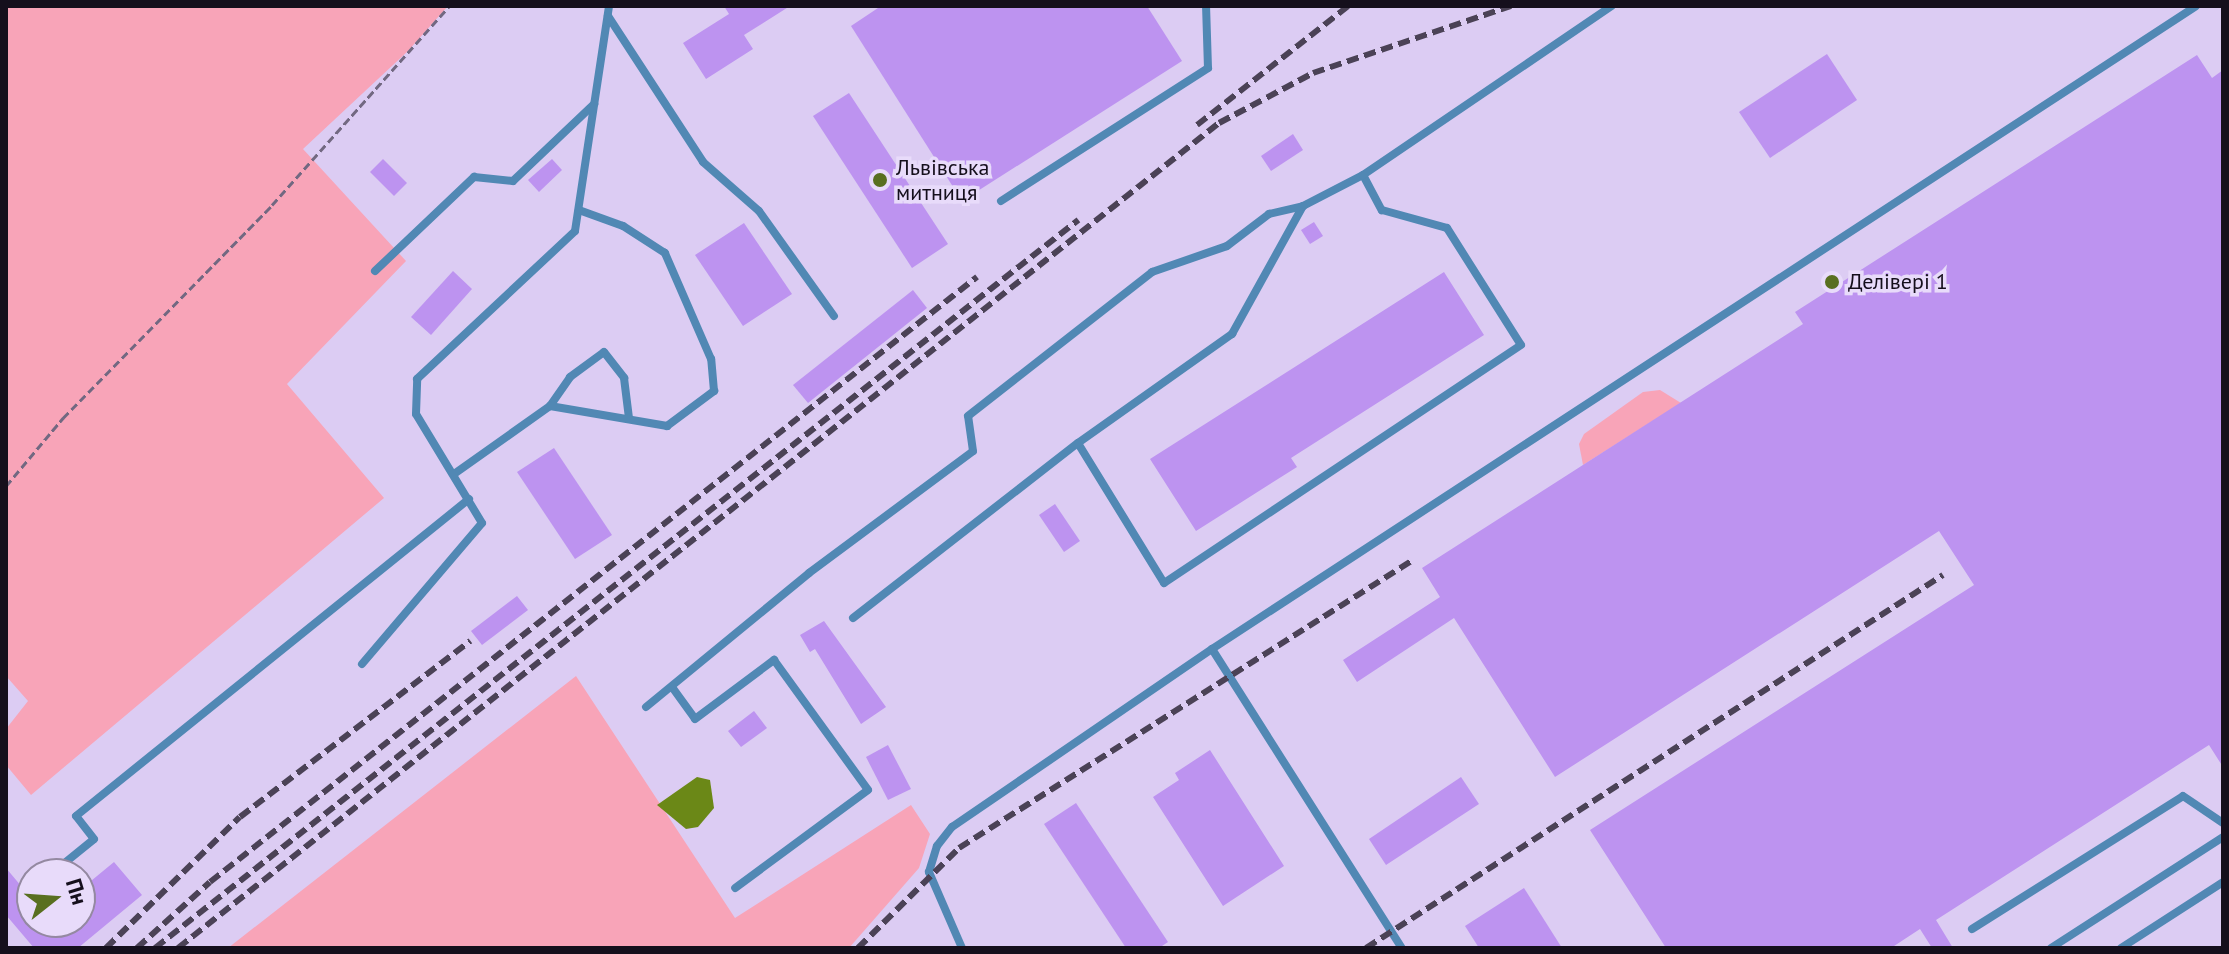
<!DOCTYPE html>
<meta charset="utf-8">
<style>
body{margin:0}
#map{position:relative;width:2229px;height:954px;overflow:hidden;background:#dcccf3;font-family:"PT Sans",sans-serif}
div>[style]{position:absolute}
.green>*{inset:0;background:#f8a4b8}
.water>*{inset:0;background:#6b8817}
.building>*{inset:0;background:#bd93f0}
.path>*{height:3px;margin-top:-1.5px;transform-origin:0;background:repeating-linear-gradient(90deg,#726881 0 8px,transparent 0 12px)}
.lane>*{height:8px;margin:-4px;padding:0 4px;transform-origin:4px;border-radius:4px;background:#5188b4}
.rail>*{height:6px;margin-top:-3px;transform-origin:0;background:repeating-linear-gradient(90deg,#4b4256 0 12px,transparent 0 18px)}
.dots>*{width:22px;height:22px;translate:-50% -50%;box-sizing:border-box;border:4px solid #e8dbfa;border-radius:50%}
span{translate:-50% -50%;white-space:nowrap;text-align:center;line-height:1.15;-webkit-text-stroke:7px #e8dbfa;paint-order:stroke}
.poi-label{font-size:22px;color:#150f1c}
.left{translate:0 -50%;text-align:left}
.frame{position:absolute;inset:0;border:8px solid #150f1c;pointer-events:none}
.north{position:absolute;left:16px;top:858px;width:80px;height:80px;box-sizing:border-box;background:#e8dbfa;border:2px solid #9489a1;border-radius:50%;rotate:73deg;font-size:22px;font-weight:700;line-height:32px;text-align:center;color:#150f1c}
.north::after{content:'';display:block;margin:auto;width:28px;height:36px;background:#596f20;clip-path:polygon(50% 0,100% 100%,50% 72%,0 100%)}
</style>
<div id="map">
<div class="green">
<div style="clip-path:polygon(6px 6px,448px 6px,408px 51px,303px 149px,406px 261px,287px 384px,384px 498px,31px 795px,6px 765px,6px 729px,28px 701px,6px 676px)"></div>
<div style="clip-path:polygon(1660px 390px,1681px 403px,1583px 465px,1579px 444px,1584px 434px,1643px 392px)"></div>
<div style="clip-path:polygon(576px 676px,735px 918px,911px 805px,930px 834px,919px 868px,849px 948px,228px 948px)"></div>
</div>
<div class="water">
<div style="clip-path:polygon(697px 777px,710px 780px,714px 808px,698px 827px,686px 829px,657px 805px)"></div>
</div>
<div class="building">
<div style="clip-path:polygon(724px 6px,790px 6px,744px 35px,753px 49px,706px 79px,683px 43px,729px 14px)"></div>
<div style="clip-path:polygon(881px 6px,1147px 6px,1182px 61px,962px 201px,851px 26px)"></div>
<div style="clip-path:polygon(1827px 54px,1857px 100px,1770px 158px,1739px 112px)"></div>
<div style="clip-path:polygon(2197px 55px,2212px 78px,2223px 70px,2223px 767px,2209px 745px,1936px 920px,1953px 948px,1932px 948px,1920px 929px,1891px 948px,1666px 948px,1590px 830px,1974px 585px,1939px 531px,1555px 777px,1454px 618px,1357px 682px,1343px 660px,1440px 597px,1422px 568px,1803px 324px,1795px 312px)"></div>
<div style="clip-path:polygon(849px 93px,948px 244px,912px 268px,813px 116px)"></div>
<div style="clip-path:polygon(1293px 134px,1303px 150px,1271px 171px,1261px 156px)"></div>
<div style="clip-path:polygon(383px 159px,407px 183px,394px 196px,370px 172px)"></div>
<div style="clip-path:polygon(552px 159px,562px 170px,539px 192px,528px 180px)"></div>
<div style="clip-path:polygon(1314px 222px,1323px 236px,1310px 244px,1301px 230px)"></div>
<div style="clip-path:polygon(744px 223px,792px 294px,743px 326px,695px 255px)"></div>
<div style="clip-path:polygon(453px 271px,472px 289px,431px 335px,411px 317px)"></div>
<div style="clip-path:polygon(1444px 272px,1484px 335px,1291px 458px,1297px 467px,1196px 531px,1150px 459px)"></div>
<div style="clip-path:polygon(913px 290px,927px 308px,808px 403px,793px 385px)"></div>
<div style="clip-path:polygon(554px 448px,612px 535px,575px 559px,517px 472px)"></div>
<div style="clip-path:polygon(1055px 504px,1080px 541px,1064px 552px,1039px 515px)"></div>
<div style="clip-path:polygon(517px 596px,528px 610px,482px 645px,471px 631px)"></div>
<div style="clip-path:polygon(824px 621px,886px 707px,861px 724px,815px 649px,810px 652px,800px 635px)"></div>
<div style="clip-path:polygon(754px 711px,767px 728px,741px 747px,728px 731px)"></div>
<div style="clip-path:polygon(888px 745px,911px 789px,888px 800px,866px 757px)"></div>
<div style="clip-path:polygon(1210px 750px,1284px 866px,1223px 906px,1153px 797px,1179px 780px,1175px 773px)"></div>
<div style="clip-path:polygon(1461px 777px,1479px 804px,1386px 865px,1369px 839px)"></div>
<div style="clip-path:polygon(1076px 803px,1168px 942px,1159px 948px,1126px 948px,1044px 824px)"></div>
<div style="clip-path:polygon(114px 862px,142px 895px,78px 948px,34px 948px,6px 915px,6px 868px,32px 899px,32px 922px,80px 922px,80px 890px)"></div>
<div style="clip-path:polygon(1524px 888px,1562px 948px,1479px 948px,1465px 926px)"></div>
</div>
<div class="path">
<div style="left:6px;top:486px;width:89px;rotate:-50deg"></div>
<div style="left:63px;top:418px;width:298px;rotate:-45.5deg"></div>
<div style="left:272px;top:205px;width:266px;rotate:-48.3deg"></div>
</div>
<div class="lane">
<div style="left:608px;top:16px;width:174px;rotate:56.9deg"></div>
<div style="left:703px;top:162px;width:74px;rotate:41.2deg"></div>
<div style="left:759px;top:211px;width:129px;rotate:54.5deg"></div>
<div style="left:1363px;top:175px;width:40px;rotate:62deg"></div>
<div style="left:1382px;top:210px;width:67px;rotate:15.5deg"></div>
<div style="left:1447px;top:228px;width:138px;rotate:57.7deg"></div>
<div style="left:1521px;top:345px;width:429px;rotate:146.3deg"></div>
<div style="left:1164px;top:583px;width:164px;rotate:-121.6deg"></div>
<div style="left:1078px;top:443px;width:189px;rotate:-35.3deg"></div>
<div style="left:1232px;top:334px;width:146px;rotate:-61deg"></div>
<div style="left:1303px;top:206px;width:68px;rotate:-27.3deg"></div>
<div style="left:1363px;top:175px;width:301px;rotate:-34.2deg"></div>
<div style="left:1001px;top:201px;width:246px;rotate:-32.7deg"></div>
<div style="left:1208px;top:68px;width:62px;rotate:-91.8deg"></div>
<div style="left:375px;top:271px;width:137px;rotate:-43.5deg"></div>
<div style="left:474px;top:177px;width:39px;rotate:6deg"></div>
<div style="left:513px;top:181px;width:112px;rotate:-43.5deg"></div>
<div style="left:550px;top:406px;width:35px;rotate:-55deg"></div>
<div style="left:570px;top:377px;width:42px;rotate:-36.3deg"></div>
<div style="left:604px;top:352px;width:33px;rotate:52deg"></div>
<div style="left:624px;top:378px;width:40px;rotate:82.9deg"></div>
<div style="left:454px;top:474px;width:118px;rotate:-35.3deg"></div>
<div style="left:550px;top:406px;width:119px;rotate:9.7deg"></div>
<div style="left:667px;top:426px;width:59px;rotate:-36.7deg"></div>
<div style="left:714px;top:391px;width:32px;rotate:-95deg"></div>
<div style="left:711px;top:359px;width:116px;rotate:-113.5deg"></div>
<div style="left:665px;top:253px;width:50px;rotate:-147.3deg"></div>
<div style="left:623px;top:226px;width:47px;rotate:-160deg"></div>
<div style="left:853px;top:618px;width:285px;rotate:-37.9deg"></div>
<div style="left:1212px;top:649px;width:354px;rotate:57.6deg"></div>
<div style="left:362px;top:664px;width:185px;rotate:-49.6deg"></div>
<div style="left:482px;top:523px;width:127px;rotate:-121.2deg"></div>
<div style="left:416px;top:414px;width:35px;rotate:-88deg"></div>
<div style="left:417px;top:379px;width:216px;rotate:-43.1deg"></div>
<div style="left:575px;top:231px;width:228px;rotate:-81.4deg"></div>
<div style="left:672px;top:687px;width:39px;rotate:54deg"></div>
<div style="left:695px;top:719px;width:99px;rotate:-36.8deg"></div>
<div style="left:774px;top:660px;width:160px;rotate:54.1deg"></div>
<div style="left:868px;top:790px;width:165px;rotate:143.6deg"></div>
<div style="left:646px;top:707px;width:211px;rotate:-39.4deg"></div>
<div style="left:809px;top:573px;width:204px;rotate:-36.6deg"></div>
<div style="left:973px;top:451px;width:35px;rotate:-98deg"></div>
<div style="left:968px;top:416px;width:234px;rotate:-38deg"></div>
<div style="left:1152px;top:272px;width:79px;rotate:-19.1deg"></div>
<div style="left:1227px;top:246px;width:53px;rotate:-37.3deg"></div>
<div style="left:1269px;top:214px;width:35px;rotate:-13deg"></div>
<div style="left:51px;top:874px;width:55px;rotate:-39.1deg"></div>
<div style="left:94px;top:839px;width:29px;rotate:-128deg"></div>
<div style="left:76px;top:816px;width:505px;rotate:-38.89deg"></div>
<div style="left:1972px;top:929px;width:249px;rotate:-32.2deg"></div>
<div style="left:2183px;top:796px;width:48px;rotate:34deg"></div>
<div style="left:962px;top:948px;width:83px;rotate:-113.5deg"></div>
<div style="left:929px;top:872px;width:27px;rotate:-73deg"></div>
<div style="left:937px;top:846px;width:24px;rotate:-52deg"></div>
<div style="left:952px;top:827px;width:315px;rotate:-34.4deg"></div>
<div style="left:1212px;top:649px;width:1175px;rotate:-33.16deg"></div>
<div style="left:2051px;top:948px;width:205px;rotate:-32.8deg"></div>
<div style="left:2121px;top:948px;width:121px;rotate:-32.9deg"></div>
</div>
<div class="rail">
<div style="left:1197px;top:125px;width:192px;rotate:-38.2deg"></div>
<div style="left:106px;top:948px;width:187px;rotate:-44.4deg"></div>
<div style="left:240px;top:817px;width:290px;rotate:-37.4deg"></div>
<div style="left:137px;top:948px;width:98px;rotate:-42.1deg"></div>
<div style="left:210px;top:882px;width:977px;rotate:-38.27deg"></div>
<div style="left:155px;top:948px;width:1176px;rotate:-38.26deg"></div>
<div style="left:178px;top:948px;width:1328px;rotate:-38.4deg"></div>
<div style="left:1219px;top:123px;width:106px;rotate:-28deg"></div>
<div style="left:1313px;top:73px;width:209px;rotate:-18.7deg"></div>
<div style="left:858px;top:948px;width:142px;rotate:-44.7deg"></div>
<div style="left:959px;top:848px;width:538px;rotate:-32.39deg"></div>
<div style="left:1366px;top:948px;width:687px;rotate:-32.88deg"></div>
</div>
<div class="dots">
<div style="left:880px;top:180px;background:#596f20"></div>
<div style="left:1832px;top:282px;background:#596f20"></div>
</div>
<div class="poi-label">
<span class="left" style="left:896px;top:180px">Львівська<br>митниця</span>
<span class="left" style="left:1848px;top:282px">Делівері 1</span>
</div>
<div class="frame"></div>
<div class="north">Пн</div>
</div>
